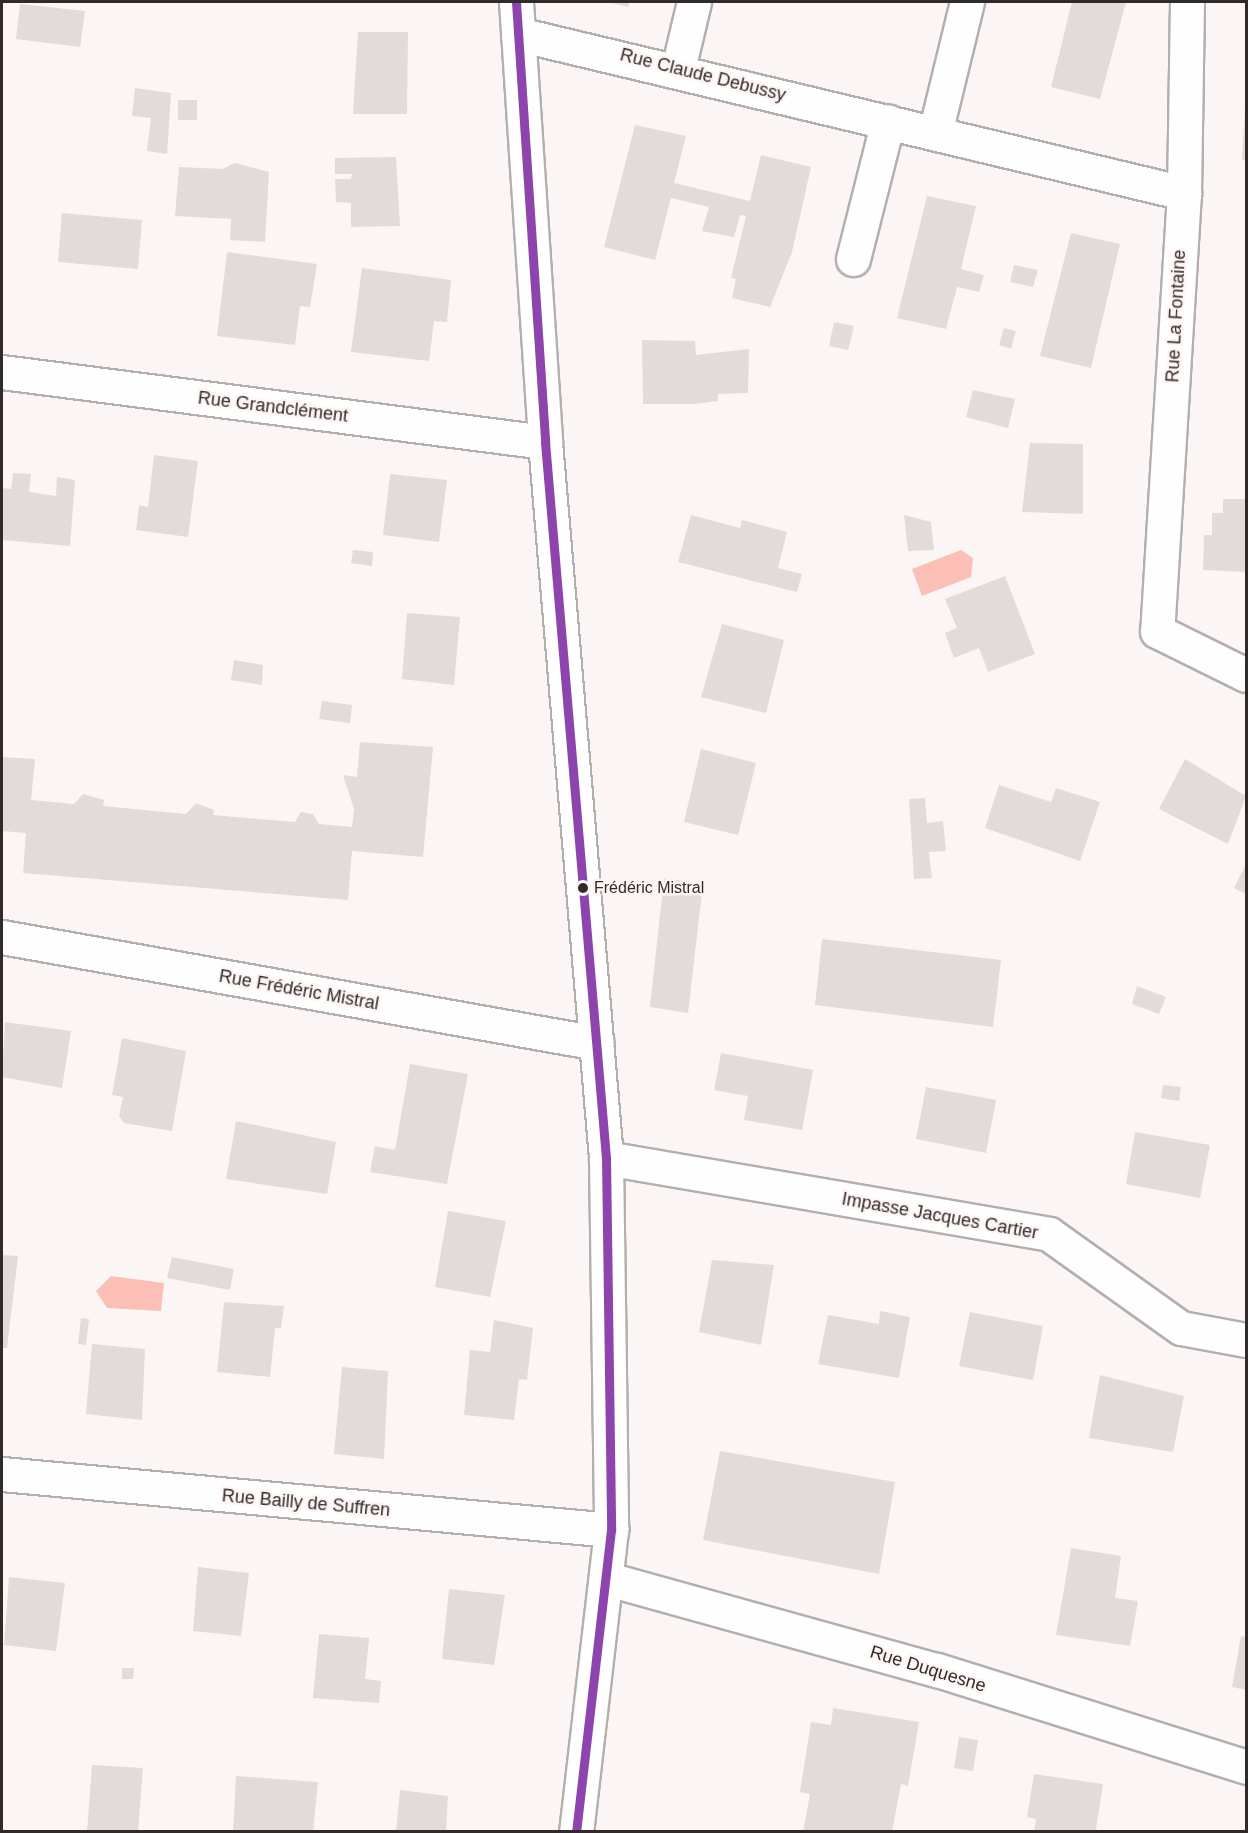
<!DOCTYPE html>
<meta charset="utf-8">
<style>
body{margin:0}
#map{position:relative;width:1248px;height:1833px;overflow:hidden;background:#fbf6f5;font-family:Helvetica,sans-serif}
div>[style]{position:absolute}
.water>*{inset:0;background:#fcbfb5}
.building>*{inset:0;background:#e1dcdb}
.roads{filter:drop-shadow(2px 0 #b4afaf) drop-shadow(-2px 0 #b4afaf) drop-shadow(0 2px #b4afaf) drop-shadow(0 -2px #b4afaf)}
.street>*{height:33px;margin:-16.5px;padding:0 16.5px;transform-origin:16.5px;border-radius:16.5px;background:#fefefe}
.secondary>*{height:33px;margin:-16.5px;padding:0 16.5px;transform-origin:16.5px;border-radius:16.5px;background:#fefefe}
.bus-1>*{height:9px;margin:-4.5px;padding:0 4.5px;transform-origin:4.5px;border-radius:4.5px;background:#8e44ad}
.dots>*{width:16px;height:16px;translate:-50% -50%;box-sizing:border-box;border:3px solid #fdf5f3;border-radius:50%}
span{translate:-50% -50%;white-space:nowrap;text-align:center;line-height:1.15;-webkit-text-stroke:5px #fdf5f3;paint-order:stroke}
.bus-label{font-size:16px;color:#302b2a}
.left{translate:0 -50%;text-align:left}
.street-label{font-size:18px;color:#302b2a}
.frame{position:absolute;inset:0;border:3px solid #302b2a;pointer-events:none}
</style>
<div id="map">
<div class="water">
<div style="clip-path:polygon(961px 550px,973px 558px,971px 577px,922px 596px,912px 569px)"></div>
<div style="clip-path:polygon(111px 1276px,164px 1283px,161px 1311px,107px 1308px,96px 1291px)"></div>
</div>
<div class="building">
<div style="clip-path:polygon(609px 2px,630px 2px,628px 7px)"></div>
<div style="clip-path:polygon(1072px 2px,1126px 2px,1100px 99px,1051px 87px)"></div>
<div style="clip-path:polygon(20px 4px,85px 11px,80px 47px,16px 39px)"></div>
<div style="clip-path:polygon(358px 32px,408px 32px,407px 114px,353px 114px)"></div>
<div style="clip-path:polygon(135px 88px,171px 93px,167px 154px,147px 151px,151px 118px,132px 116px)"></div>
<div style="clip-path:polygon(178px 100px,197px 100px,197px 120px,178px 120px)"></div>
<div style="clip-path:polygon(1245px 108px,1246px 108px,1246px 160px,1242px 160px)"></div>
<div style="clip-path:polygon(635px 125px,686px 136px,674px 183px,750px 201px,761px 155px,811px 167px,792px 252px,770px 307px,732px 298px,736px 279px,731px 278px,746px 216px,740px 215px,734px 237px,702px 231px,709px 207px,671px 198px,655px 260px,604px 247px)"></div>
<div style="clip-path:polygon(396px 157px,400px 226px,351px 227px,351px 203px,336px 202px,335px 179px,351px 179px,352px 174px,335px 174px,335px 158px)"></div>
<div style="clip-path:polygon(235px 163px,269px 172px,265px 242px,230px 240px,231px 219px,175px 216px,179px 167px,222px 169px)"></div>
<div style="clip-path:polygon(927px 196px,976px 206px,961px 269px,984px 275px,979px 292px,957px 287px,946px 329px,897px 318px)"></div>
<div style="clip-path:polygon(62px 213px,142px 220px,138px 269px,58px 262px)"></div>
<div style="clip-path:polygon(1071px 233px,1120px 244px,1091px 368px,1040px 356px)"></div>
<div style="clip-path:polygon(227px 252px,317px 264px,310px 307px,300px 306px,295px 345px,217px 336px)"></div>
<div style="clip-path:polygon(1014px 265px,1038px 270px,1033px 287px,1010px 282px)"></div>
<div style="clip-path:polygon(362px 268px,451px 280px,447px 322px,434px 321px,429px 361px,351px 352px)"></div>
<div style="clip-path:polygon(834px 322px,854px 326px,848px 350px,829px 346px)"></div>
<div style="clip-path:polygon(1004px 328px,1016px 331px,1011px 349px,999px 345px)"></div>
<div style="clip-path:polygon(642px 340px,695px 341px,696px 355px,749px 349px,748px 393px,718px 394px,718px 401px,695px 404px,643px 404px)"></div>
<div style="clip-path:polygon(973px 390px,1015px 399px,1008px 428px,966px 417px)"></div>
<div style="clip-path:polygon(1030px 443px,1083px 444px,1083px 514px,1022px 512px)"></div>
<div style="clip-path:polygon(154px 455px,198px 461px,188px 537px,136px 530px,139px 505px,148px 507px)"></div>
<div style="clip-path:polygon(13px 473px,31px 474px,29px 492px,56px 496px,57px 477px,75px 480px,70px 546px,2px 540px,2px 488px,11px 489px)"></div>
<div style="clip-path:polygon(390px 474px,447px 480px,439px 542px,383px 535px)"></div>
<div style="clip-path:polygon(1223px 499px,1246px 499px,1246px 572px,1203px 570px,1204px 535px,1212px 535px,1212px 513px,1223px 513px)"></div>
<div style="clip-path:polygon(691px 515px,740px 528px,742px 520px,787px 532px,778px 568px,802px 574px,797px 592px,678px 562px)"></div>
<div style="clip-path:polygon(904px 515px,931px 522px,934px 550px,908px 551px)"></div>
<div style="clip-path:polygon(353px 550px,373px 552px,372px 566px,351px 563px)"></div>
<div style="clip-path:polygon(1005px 576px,1035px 654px,988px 672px,979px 648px,954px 658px,945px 633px,957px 628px,945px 599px)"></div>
<div style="clip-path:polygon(407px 613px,460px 617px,454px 685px,402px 679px)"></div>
<div style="clip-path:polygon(722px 624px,784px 640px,766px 713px,701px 697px)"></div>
<div style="clip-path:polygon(234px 660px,263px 665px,262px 685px,231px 680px)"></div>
<div style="clip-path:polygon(322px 701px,352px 705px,350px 723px,319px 719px)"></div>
<div style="clip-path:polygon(360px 742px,433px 747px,423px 857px,352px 851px,348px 900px,23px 873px,26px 833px,2px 831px,2px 757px,35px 759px,31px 800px,74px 804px,83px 794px,104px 800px,103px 806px,186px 814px,196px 803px,214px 810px,213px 815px,295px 822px,301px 812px,313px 814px,319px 824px,352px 827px,354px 809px,343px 775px,357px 777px)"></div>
<div style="clip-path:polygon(701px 749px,756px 763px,738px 835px,684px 822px)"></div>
<div style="clip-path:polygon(1185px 759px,1246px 796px,1228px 844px,1159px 809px)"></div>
<div style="clip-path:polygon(999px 785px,1051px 802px,1056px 788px,1100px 802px,1080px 861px,985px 828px)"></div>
<div style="clip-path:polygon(925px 798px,927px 823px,943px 821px,946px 851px,929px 852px,932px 878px,914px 879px,909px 799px)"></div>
<div style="clip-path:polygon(1246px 864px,1246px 894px,1234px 888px)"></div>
<div style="clip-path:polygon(664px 878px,703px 884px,688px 1013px,650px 1007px)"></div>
<div style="clip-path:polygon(822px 939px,1001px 960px,993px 1027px,815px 1005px)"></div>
<div style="clip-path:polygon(1137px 986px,1166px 997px,1159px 1014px,1132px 1004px)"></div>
<div style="clip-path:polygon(5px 1022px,71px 1031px,62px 1088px,2px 1077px)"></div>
<div style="clip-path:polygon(122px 1038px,186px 1051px,172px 1131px,124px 1123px,119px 1116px,123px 1097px,112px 1095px)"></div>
<div style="clip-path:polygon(721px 1053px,813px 1070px,802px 1130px,744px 1120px,748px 1096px,714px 1090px)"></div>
<div style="clip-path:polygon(410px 1064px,468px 1074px,447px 1184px,370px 1172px,375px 1146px,395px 1150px)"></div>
<div style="clip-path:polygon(1163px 1085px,1181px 1087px,1179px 1101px,1161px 1098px)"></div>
<div style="clip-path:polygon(926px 1087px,996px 1100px,986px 1153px,916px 1139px)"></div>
<div style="clip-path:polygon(236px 1121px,336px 1142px,327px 1194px,226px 1179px)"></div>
<div style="clip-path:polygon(1135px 1132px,1210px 1145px,1200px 1198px,1126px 1184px)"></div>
<div style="clip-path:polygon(448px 1211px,506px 1221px,490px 1297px,435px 1287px)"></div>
<div style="clip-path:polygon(2px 1255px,18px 1256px,7px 1348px,2px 1348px)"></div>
<div style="clip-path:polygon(172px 1257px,234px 1269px,230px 1290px,167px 1278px)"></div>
<div style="clip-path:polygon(712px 1260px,774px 1265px,761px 1345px,699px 1332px)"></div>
<div style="clip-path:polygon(224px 1302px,284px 1306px,281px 1328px,275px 1328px,270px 1377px,217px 1372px)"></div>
<div style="clip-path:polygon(880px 1311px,910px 1317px,899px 1378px,818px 1364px,828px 1315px,879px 1324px)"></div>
<div style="clip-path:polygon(970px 1312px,1043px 1326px,1033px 1380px,959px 1366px)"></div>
<div style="clip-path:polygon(81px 1318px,89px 1319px,86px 1345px,78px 1344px)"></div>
<div style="clip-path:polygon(494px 1320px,533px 1328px,527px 1380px,519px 1379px,514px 1420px,464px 1415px,470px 1350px,490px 1352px)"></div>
<div style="clip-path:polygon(92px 1344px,145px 1349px,142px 1420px,86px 1414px)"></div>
<div style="clip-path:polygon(342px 1367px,388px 1371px,384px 1459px,334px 1454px)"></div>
<div style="clip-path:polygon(1100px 1375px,1184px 1396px,1173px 1452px,1089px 1438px)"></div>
<div style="clip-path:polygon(720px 1451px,895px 1482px,879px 1574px,703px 1540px)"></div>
<div style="clip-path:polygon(1071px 1548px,1121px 1556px,1115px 1598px,1138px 1601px,1130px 1646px,1056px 1635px)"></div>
<div style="clip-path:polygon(198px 1567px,249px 1573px,241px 1636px,193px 1631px)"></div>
<div style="clip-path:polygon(9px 1577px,65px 1583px,56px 1651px,4px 1645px)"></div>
<div style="clip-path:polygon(449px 1589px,505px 1595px,494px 1665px,442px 1659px)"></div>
<div style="clip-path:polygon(319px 1634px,369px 1638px,365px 1679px,381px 1681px,379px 1703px,313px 1698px)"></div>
<div style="clip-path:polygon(1241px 1636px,1246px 1637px,1246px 1690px,1232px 1687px)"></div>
<div style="clip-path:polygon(122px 1668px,134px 1668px,133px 1679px,122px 1679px)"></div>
<div style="clip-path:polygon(833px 1708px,919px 1722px,908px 1786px,901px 1784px,892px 1832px,803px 1832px,810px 1794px,800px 1792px,811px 1722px,831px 1725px)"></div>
<div style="clip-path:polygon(959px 1737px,978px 1740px,973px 1771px,954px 1768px)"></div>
<div style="clip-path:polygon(92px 1765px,143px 1768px,138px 1832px,87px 1832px)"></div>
<div style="clip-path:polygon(1034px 1774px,1103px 1784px,1096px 1829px,1101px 1832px,1034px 1832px,1036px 1819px,1027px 1817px)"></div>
<div style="clip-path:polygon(236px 1776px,318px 1782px,313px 1832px,233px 1832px)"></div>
<div style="clip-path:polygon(400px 1790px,448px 1796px,446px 1832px,396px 1832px)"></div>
</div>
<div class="roads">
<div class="street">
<div style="left:1187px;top:2px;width:191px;rotate:90.9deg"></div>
<div style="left:1184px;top:193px;width:439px;rotate:93.5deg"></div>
<div style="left:1157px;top:631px;width:99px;rotate:26.3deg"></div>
<div style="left:518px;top:34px;width:685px;rotate:13.43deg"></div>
<div style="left:678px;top:69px;width:69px;rotate:-76.6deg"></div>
<div style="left:935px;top:133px;width:135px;rotate:-76.3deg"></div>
<div style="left:853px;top:259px;width:142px;rotate:-75.8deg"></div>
<div style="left:2px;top:372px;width:547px;rotate:7.35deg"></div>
<div style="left:2px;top:937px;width:604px;rotate:10.1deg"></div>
<div style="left:606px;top:1158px;width:449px;rotate:9.7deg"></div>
<div style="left:1049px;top:1234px;width:162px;rotate:35.5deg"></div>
<div style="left:1181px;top:1328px;width:66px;rotate:10.5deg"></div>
<div style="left:2px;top:1474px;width:612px;rotate:5.25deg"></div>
<div style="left:608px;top:1579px;width:341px;rotate:15.5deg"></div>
<div style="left:937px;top:1670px;width:324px;rotate:17.4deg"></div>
</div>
<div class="secondary">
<div style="left:516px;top:2px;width:441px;rotate:86.2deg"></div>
<div style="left:545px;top:442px;width:719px;rotate:85.13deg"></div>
<div style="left:606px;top:1158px;width:372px;rotate:89.2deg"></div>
<div style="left:611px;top:1530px;width:304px;rotate:96.6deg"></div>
</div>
</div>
<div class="bus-1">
<div style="left:516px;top:2px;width:441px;rotate:86.2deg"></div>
<div style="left:545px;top:442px;width:719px;rotate:85.13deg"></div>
<div style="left:606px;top:1158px;width:372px;rotate:89.2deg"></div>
<div style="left:611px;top:1530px;width:304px;rotate:96.6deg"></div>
</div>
<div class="dots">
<div style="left:583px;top:888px;background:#302b2a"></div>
</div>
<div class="bus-label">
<span class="left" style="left:594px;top:888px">Frédéric Mistral</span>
</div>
<div class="street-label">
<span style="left:703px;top:75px;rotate:14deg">Rue Claude Debussy</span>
<span style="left:1176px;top:316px;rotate:-87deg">Rue La Fontaine</span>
<span style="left:273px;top:407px;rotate:7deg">Rue Grandclément</span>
<span style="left:299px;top:990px;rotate:10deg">Rue Frédéric Mistral</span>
<span style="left:940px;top:1216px;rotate:10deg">Impasse Jacques Cartier</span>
<span style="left:306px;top:1503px;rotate:5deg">Rue Bailly de Suffren</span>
<span style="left:928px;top:1669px;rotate:17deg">Rue Duquesne</span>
</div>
<div class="frame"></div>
</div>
